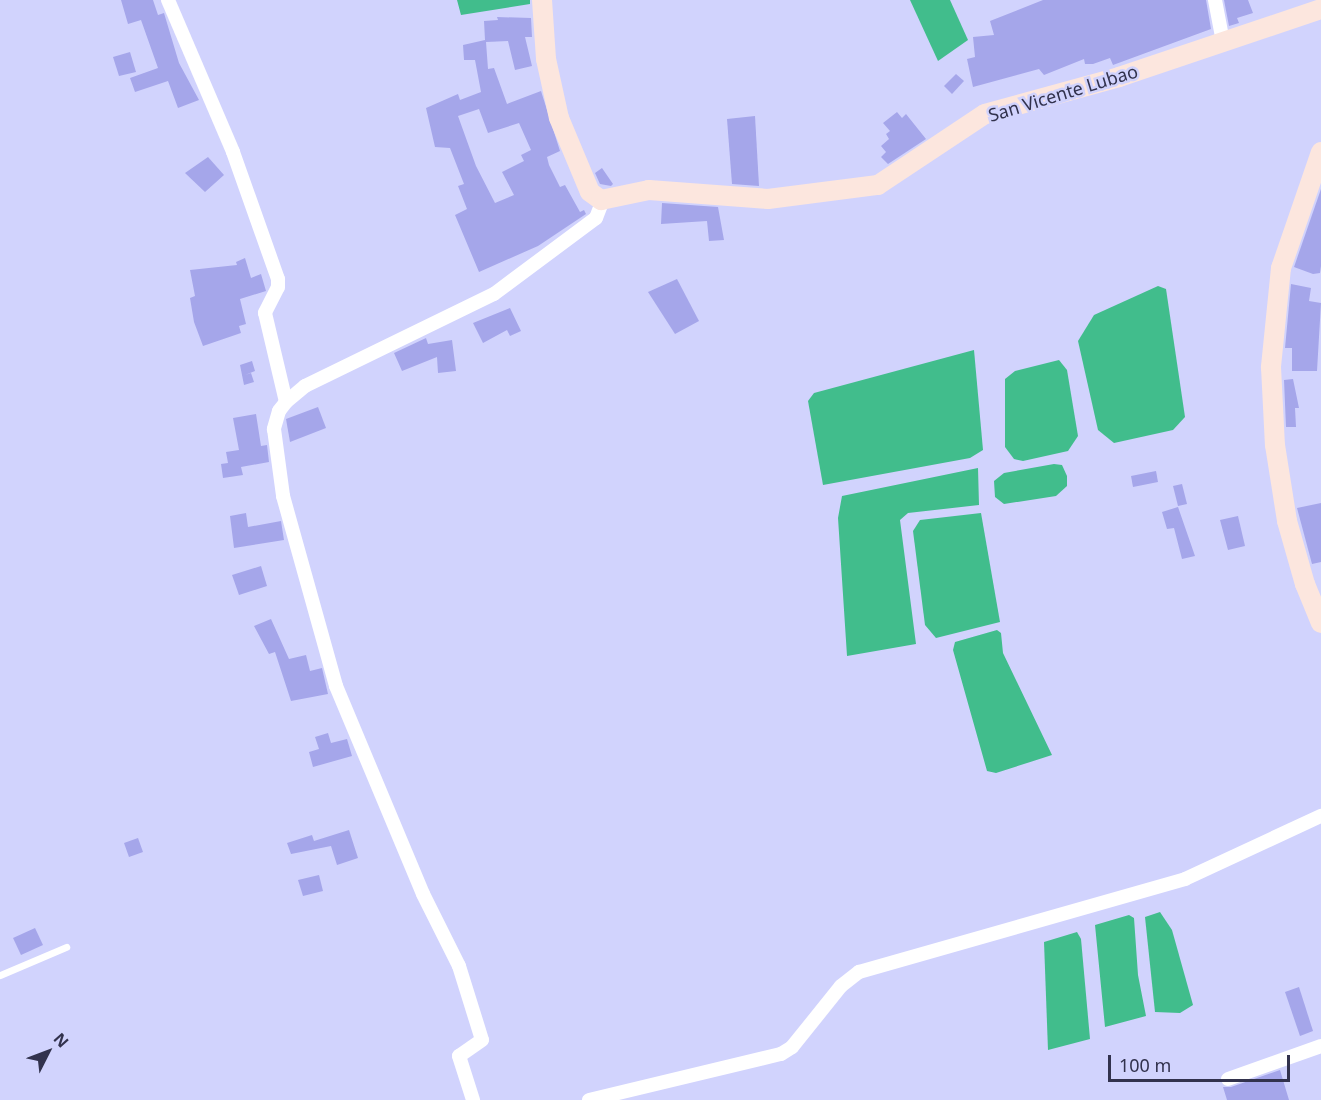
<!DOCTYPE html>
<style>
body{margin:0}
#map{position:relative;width:1321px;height:1100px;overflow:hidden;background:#d1d3fd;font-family:"Noto Sans",sans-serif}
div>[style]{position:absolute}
.water>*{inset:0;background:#41bd8c}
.building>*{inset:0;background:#a5a6ea}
.lane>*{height:7px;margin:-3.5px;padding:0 3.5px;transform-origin:3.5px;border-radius:3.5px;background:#fff}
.street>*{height:14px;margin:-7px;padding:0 7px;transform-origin:7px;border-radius:7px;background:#fff}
.secondary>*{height:20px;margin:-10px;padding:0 10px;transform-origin:10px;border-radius:10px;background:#fce6de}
span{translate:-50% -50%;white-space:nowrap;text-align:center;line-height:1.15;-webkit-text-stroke:5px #d1d3fd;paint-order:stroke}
.street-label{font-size:18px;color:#32324d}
.north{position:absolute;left:18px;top:1022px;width:60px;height:60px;-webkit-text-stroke:4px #d1d3fd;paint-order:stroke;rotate:48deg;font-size:16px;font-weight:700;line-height:24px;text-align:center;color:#32324d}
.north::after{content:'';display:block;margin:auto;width:21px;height:27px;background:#32324d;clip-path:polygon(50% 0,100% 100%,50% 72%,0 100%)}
.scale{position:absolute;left:1108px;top:1055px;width:182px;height:27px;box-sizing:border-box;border:3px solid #32324d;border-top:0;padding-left:8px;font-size:18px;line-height:21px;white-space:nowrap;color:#32324d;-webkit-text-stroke:4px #d1d3fd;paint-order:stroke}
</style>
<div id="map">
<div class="water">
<div style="clip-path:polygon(457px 0,530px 0,530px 4px,461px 15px)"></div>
<div style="clip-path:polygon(910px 0,950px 0,968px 40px,938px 61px)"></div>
<div style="clip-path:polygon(1158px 286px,1166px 289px,1185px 417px,1173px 430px,1114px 443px,1098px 430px,1078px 341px,1094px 315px)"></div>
<div style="clip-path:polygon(974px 350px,983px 450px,970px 458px,823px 485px,808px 401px,814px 393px)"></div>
<div style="clip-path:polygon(1059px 360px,1067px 370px,1078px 436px,1068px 451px,1023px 461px,1014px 459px,1005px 447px,1005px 379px,1015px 371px)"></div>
<div style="clip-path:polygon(1054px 464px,1062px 465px,1067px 476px,1067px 486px,1056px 496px,1004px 504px,995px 497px,994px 481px,1004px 473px)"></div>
<div style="clip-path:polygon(978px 468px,979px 505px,908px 513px,900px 520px,916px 644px,847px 656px,838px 518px,842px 496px)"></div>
<div style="clip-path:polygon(981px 513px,1000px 622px,936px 638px,925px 625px,913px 531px,920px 520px)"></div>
<div style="clip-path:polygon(997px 630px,1001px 633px,1003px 653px,1052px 755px,996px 773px,987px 771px,953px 650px,955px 642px)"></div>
<div style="clip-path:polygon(1160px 912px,1172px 930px,1193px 1005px,1180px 1013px,1155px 1012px,1145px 917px)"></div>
<div style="clip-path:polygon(1129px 915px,1134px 918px,1138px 975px,1146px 1016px,1105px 1027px,1095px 925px)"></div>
<div style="clip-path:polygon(1077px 932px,1081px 939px,1090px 1039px,1048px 1050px,1044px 942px)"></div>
</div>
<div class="building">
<div style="clip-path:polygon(121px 0,153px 0,158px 15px,164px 13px,179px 63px,199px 100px,178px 108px,168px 81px,135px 92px,130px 78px,158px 68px,141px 20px,128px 24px)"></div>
<div style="clip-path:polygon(1043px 0,1206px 0,1211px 29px,1113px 65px,1110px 58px,1093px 64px,1085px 64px,1084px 59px,1044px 75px,1039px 69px,973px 87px,967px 59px,975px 57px,973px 37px,994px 35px,990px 21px)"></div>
<div style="clip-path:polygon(1224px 0,1248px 0,1253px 13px,1237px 18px,1239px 23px,1229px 26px)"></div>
<div style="clip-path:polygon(evenodd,497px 17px,531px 18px,532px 37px,525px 37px,532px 66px,515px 70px,508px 41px,486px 42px,488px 69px,494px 68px,507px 104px,541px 91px,560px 151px,547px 157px,549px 165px,560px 187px,565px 185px,580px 212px,584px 210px,586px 214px,538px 246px,479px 272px,455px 215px,467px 209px,458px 186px,464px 184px,450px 148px,435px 147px,426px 108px,458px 94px,460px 100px,481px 92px,475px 60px,464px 60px,463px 45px,485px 40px,484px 21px,498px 20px,497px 17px,479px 109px,488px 133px,519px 123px,531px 150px,521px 155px,524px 161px,502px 172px,514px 195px,495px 203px,476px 166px,458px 116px,479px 109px)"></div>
<div style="clip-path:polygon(130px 52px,136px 72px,119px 76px,113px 57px)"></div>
<div style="clip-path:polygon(956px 74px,964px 81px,952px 94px,944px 86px)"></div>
<div style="clip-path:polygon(897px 112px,902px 118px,906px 114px,926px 139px,888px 164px,881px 157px,886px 152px,881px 146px,889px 139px,886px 134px,890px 131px,883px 123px)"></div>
<div style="clip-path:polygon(755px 116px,759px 186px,732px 184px,727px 119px)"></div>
<div style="clip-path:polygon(208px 157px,224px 175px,205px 192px,185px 173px)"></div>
<div style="clip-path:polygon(602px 168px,613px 184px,611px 186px,600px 184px,595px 173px)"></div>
<div style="clip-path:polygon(1321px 189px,1321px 266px,1320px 273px,1313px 274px,1294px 267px)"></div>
<div style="clip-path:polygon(662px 203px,718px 207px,724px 240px,709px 241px,707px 221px,661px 224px)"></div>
<div style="clip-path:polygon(245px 258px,251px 278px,261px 274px,266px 291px,240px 299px,246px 324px,239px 326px,241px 333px,203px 346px,194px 322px,190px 298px,195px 296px,190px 270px,237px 265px,236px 262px)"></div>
<div style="clip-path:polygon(677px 279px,699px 321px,675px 334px,648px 292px)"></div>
<div style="clip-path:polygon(1291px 284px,1311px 288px,1309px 301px,1321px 303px,1317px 371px,1292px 371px,1292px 348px,1285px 348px)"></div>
<div style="clip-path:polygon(510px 308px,521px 331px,510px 336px,507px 330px,483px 343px,473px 323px)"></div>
<div style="clip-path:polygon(426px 338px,428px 344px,452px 340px,456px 371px,438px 373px,437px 357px,402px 371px,394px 353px)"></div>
<div style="clip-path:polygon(252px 361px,255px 371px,245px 375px,251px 373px,254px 382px,244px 385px,240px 365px)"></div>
<div style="clip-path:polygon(1293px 379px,1299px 408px,1295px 408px,1296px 427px,1286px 427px,1284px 380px)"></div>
<div style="clip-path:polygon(318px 407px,326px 428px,290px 442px,286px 419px)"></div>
<div style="clip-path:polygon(256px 414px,261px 446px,267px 445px,269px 462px,241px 467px,243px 475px,223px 478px,221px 464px,228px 463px,226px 452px,239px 450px,233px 418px)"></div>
<div style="clip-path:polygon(1156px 471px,1158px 482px,1133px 487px,1131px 476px)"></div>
<div style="clip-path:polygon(1182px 484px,1187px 504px,1178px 506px,1173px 486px)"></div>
<div style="clip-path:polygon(1321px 503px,1321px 562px,1312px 564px,1297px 508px)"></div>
<div style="clip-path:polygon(1178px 507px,1195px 556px,1182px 559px,1174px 528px,1167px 529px,1162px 512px)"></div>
<div style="clip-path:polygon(246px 513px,248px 527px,281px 521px,284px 540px,234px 548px,230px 516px)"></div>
<div style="clip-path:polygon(1238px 516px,1245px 546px,1228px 550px,1220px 520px)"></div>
<div style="clip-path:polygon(261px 566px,267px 586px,239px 595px,232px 575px)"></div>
<div style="clip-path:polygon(271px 619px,289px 659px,306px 655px,310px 671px,322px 668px,328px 694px,291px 701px,275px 652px,269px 654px,254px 626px)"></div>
<div style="clip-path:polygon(328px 733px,331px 743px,347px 739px,352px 756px,313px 767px,309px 752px,319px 749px,315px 737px)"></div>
<div style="clip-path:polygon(349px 830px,358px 858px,337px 865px,331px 846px,291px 854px,287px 843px,312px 835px,314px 841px)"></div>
<div style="clip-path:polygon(138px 838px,143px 852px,129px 857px,124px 843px)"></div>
<div style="clip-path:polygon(319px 875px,323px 891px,303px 896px,298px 880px)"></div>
<div style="clip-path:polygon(35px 928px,43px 945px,21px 955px,13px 938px)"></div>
<div style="clip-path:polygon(1299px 987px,1313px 1031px,1300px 1036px,1285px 992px)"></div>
<div style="clip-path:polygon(1280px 1070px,1289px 1100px,1227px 1100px,1223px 1087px,1231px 1087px)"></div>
</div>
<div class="lane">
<div style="left:0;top:975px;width:72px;rotate:-23deg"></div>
</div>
<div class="street">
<div style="left:168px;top:0;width:165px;rotate:66.8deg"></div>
<div style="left:233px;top:152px;width:135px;rotate:70.5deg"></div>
<div style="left:278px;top:279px;width:8px;rotate:90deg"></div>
<div style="left:278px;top:287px;width:29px;rotate:117deg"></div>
<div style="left:265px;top:313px;width:91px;rotate:76.7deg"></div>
<div style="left:286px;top:402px;width:11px;rotate:128deg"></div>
<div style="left:279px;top:411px;width:19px;rotate:106deg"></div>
<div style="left:274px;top:429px;width:68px;rotate:82.3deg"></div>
<div style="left:283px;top:496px;width:197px;rotate:74.4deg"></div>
<div style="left:336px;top:686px;width:225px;rotate:67.3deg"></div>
<div style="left:423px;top:894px;width:80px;rotate:63.4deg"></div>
<div style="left:459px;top:966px;width:77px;rotate:72.7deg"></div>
<div style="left:482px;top:1040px;width:28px;rotate:145deg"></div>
<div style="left:459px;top:1056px;width:46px;rotate:72.3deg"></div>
<div style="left:1215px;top:0;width:43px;rotate:79.2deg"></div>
<div style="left:286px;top:402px;width:25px;rotate:-40deg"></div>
<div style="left:305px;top:386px;width:210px;rotate:-26deg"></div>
<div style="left:494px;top:294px;width:127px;rotate:-36.7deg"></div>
<div style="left:596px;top:218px;width:19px;rotate:-69deg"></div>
<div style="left:1228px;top:1079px;width:99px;rotate:-19.5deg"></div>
<div style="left:589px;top:1100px;width:197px;rotate:-13.5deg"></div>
<div style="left:781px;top:1054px;width:13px;rotate:-32deg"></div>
<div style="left:792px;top:1047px;width:78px;rotate:-51.2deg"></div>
<div style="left:841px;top:986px;width:23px;rotate:-38deg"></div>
<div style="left:859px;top:972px;width:339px;rotate:-15.9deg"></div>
<div style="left:1185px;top:879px;width:150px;rotate:-24.9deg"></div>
</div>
<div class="secondary">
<div style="left:542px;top:0;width:59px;rotate:86.1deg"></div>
<div style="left:546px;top:59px;width:60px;rotate:77.6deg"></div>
<div style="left:559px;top:118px;width:80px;rotate:67.3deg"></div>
<div style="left:590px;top:192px;width:14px;rotate:36deg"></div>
<div style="left:601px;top:200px;width:49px;rotate:-11.8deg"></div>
<div style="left:649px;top:190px;width:119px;rotate:4.3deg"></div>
<div style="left:768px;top:199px;width:111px;rotate:-7.3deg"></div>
<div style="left:878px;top:185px;width:128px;rotate:-33.6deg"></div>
<div style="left:985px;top:114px;width:139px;rotate:-15.4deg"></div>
<div style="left:1119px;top:77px;width:213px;rotate:-18.6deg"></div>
<div style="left:1321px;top:152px;width:123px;rotate:109deg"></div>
<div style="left:1281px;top:268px;width:100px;rotate:95.8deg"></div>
<div style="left:1271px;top:367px;width:78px;rotate:87.1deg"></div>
<div style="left:1275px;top:445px;width:77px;rotate:81deg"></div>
<div style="left:1287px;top:521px;width:66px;rotate:74.1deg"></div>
<div style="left:1305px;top:584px;width:42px;rotate:67.7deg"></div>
</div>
<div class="street-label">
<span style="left:1063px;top:93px;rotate:-17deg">San Vicente Lubao</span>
</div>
<div class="north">N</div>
<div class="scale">100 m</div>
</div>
